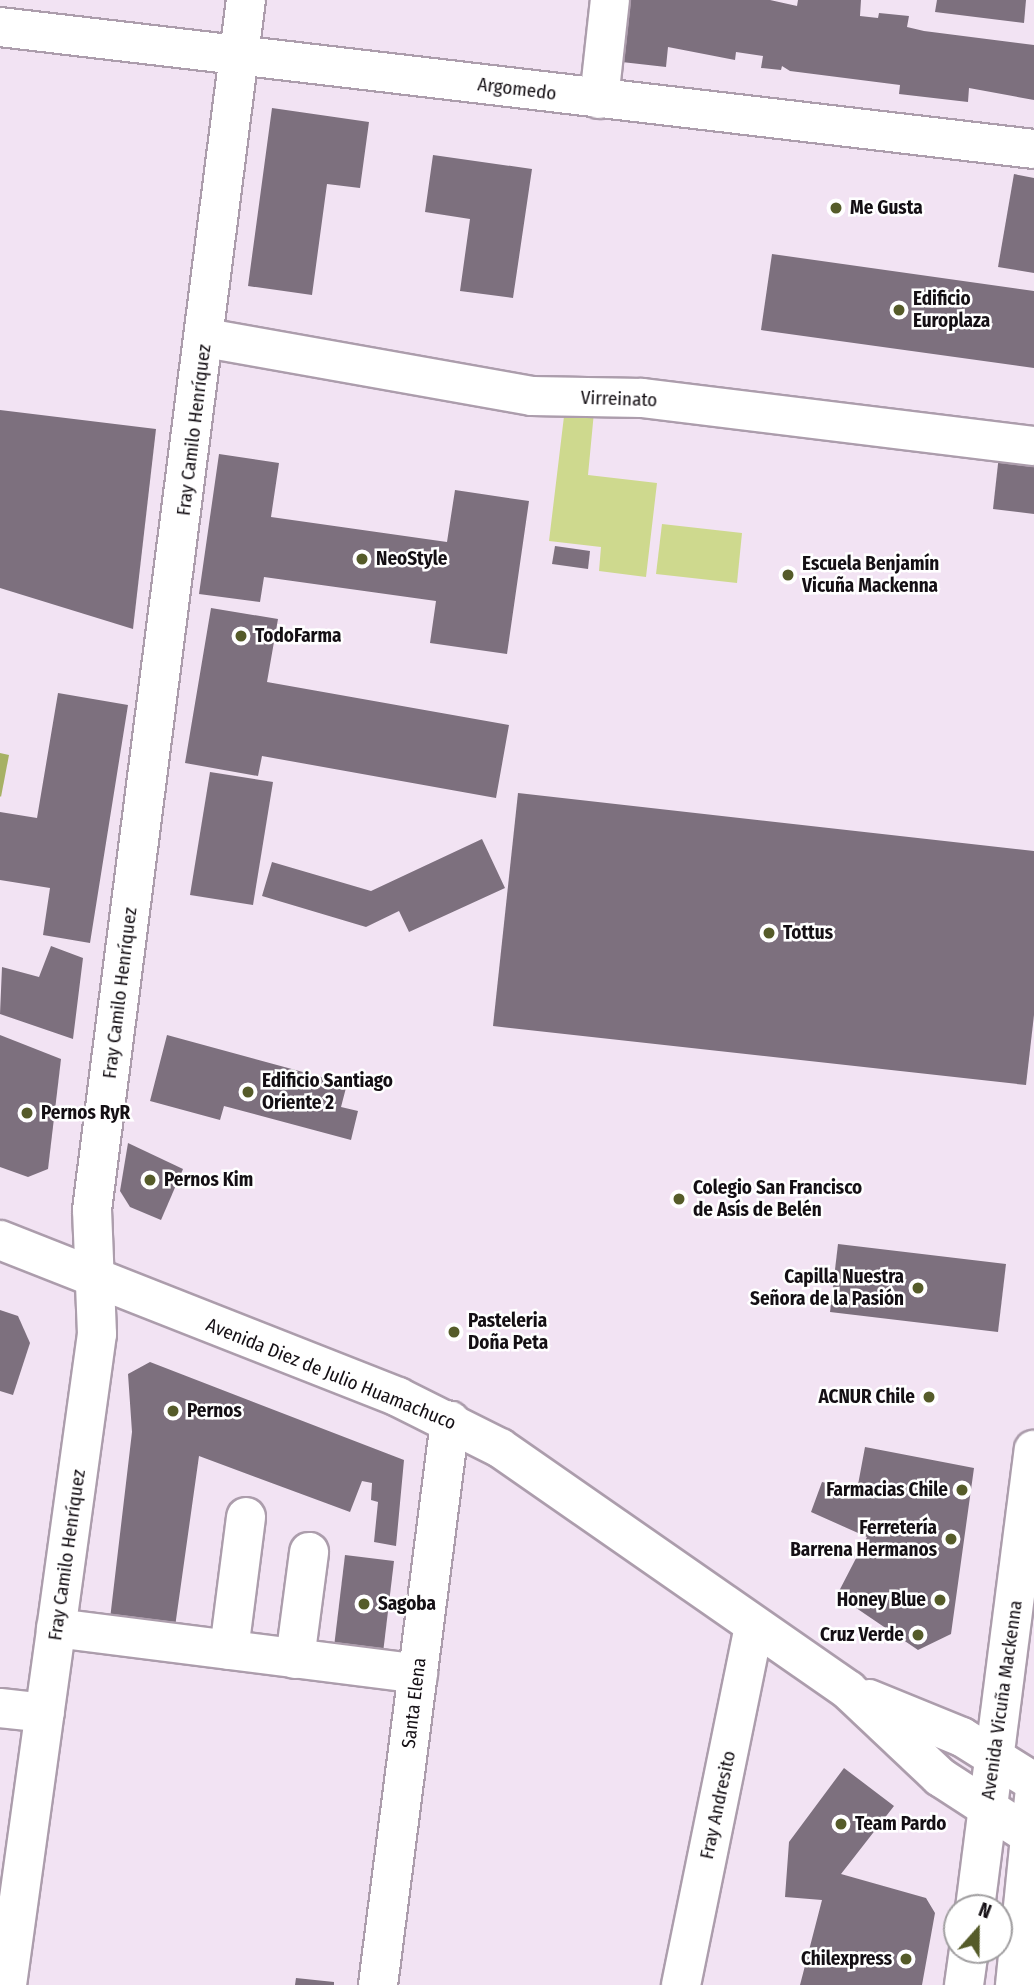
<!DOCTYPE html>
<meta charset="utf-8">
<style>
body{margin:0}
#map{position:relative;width:1034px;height:1985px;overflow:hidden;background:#f2e3f3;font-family:"Fira Sans Condensed",sans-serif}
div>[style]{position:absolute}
.green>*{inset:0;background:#ced98e}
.water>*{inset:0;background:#a7b165}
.building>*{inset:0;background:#7d707e}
.roads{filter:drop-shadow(2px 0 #ac9dac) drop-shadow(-2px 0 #ac9dac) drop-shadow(0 2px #ac9dac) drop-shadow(0 -2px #ac9dac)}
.minor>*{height:38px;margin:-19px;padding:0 19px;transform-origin:19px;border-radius:19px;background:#fff}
.major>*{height:38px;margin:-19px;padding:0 19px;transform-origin:19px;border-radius:19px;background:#fff}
.dots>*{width:19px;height:19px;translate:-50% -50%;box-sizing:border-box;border:4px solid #fff;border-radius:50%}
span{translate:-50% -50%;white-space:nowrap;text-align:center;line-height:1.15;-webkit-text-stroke:5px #fff;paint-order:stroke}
.street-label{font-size:19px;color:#140f14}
.poi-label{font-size:19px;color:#140f14;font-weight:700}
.left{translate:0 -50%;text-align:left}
.right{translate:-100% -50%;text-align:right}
.north{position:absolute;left:943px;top:1894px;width:70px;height:70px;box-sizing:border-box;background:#fff;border:2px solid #a19fa1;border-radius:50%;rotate:21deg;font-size:19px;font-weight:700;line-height:28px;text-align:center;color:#140f14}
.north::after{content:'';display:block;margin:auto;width:24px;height:32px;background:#555b29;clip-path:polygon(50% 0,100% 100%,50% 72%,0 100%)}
</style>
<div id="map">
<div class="green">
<div style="clip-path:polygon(565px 408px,594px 412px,588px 475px,657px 483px,646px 577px,599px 571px,601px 547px,549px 541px)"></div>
<div style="clip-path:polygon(662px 524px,742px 533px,737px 583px,656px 574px)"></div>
</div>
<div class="water">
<div style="clip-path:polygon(0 753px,9px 755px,1px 797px,0 796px)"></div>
</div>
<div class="building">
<div style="clip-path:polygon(620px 0,770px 0,797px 6px,798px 0,861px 0,860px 16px,878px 18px,879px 13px,909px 16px,907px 27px,924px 31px,1034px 45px,1034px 100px,969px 88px,968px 102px,899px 94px,900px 85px,790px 71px,782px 66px,781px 70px,761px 68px,763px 56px,736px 52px,735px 60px,668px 47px,666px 67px,613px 61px)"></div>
<div style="clip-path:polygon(937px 0,1026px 0,1024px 23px,935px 12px)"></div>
<div style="clip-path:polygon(272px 108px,369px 122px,360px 188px,327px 184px,312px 295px,248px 286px)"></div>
<div style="clip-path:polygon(433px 155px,532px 169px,513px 298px,460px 291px,470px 219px,425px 212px)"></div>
<div style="clip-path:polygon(1014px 174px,1034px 178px,1034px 273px,998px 267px)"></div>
<div style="clip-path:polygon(772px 254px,1034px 291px,1034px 368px,761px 330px)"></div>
<div style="clip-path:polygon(0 410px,156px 429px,133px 629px,0 588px)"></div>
<div style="clip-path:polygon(219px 454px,279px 463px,271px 517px,447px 542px,455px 490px,529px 501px,507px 654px,430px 643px,436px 601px,264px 577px,260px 602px,199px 594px)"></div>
<div style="clip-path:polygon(999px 455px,1034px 460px,1034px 514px,993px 509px)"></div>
<div style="clip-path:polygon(555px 546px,590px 551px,588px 569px,552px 564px)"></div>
<div style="clip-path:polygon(211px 608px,278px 619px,267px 682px,509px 725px,496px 798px,262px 756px,258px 776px,185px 763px)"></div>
<div style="clip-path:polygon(58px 693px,128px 705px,90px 943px,43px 935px,50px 888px,0 880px,0 812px,37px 818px)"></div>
<div style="clip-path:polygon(210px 772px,273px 782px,253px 905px,190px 895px)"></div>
<div style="clip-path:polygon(518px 793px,1034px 851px,1034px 1015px,1026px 1085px,493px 1026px)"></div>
<div style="clip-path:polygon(482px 839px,505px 888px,409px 932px,399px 911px,366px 927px,262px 896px,272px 862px,371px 891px)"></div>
<div style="clip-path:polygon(51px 946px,83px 958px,73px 1039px,0 1014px,2px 967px,39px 977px)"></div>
<div style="clip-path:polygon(0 1035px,61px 1059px,48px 1169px,28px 1177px,0 1167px)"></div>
<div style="clip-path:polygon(167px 1035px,347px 1084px,341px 1107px,358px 1111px,351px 1140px,224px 1106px,220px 1120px,150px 1101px)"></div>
<div style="clip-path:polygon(128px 1143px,183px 1169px,161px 1220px,130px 1207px,120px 1191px)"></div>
<div style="clip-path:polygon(838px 1244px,1006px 1264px,998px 1332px,830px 1312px)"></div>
<div style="clip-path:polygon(0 1310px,18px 1316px,30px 1343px,13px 1395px,0 1391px)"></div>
<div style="clip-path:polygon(150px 1362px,404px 1460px,396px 1546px,374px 1542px,378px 1502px,371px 1500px,372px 1483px,362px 1481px,350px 1512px,199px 1456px,175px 1627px,110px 1619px,132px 1432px,128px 1374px)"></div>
<div style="clip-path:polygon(865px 1447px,974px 1468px,951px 1634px,918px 1650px,837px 1595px,867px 1537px,811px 1512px,822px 1482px,857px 1490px)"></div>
<div style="clip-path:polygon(345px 1555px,394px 1561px,383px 1653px,334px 1647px)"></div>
<div style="clip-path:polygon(844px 1768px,894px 1806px,841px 1874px,926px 1898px,935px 1913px,922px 1985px,800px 1985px,822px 1900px,785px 1897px,789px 1842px)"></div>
<div style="clip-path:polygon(296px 1978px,334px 1982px,334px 1985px,295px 1985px)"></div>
</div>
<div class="roads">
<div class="minor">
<div style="left:0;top:27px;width:1041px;rotate:6.73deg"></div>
<div style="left:599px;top:99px;width:100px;rotate:-83.7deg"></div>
<div style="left:206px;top:338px;width:331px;rotate:10.1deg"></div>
<div style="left:532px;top:396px;width:110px;rotate:1deg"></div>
<div style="left:642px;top:398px;width:395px;rotate:7deg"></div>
<div style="left:56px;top:1628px;width:365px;rotate:7.2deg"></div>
<div style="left:229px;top:1650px;width:134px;rotate:-82.7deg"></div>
<div style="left:295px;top:1659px;width:108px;rotate:-82.5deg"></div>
<div style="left:0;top:1708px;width:45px;rotate:6.3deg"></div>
<div style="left:7px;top:1985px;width:657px;rotate:-82.13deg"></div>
<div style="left:97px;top:1334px;width:124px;rotate:-92.3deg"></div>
<div style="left:92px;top:1210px;width:1220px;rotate:-82.75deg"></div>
<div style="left:378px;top:1985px;width:569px;rotate:-82.72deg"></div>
<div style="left:681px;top:1985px;width:366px;rotate:-78.5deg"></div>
<div style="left:1015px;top:1985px;width:189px;rotate:-84.2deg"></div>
</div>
<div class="major">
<div style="left:0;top:1240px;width:428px;rotate:21.5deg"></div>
<div style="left:398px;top:1397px;width:114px;rotate:26.6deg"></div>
<div style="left:500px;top:1448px;width:424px;rotate:34.8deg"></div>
<div style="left:848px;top:1690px;width:127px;rotate:43.4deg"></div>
<div style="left:940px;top:1777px;width:112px;rotate:33deg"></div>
<div style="left:869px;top:1699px;width:100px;rotate:22.2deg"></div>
<div style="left:962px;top:1737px;width:85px;rotate:32deg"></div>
<div style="left:975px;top:1908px;width:462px;rotate:-82.7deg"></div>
<div style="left:964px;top:1985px;width:35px;rotate:-82deg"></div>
</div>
</div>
<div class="dots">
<div style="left:836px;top:208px;background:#555b29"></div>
<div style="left:899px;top:310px;background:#555b29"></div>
<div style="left:362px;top:559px;background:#555b29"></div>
<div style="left:788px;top:575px;background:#555b29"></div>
<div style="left:241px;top:636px;background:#555b29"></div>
<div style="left:769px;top:933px;background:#555b29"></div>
<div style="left:248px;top:1092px;background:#555b29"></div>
<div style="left:27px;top:1113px;background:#555b29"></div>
<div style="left:150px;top:1180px;background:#555b29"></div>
<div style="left:679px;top:1199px;background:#555b29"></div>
<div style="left:918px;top:1288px;background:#555b29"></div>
<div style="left:454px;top:1332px;background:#555b29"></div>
<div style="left:929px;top:1397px;background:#555b29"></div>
<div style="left:173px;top:1411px;background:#555b29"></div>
<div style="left:962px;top:1490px;background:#555b29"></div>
<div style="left:951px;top:1539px;background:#555b29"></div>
<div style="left:940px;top:1600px;background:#555b29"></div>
<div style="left:364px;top:1604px;background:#555b29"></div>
<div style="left:918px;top:1635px;background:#555b29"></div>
<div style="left:841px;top:1824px;background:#555b29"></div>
<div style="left:906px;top:1959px;background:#555b29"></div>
</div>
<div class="street-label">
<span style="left:517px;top:89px;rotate:7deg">Argomedo</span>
<span style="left:619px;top:399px;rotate:2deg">Virreinato</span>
<span style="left:194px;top:430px;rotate:-83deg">Fray Camilo Henríquez</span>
<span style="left:120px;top:993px;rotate:-83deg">Fray Camilo Henríquez</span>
<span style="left:331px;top:1374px;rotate:22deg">Avenida Diez de Julio Huamachuco</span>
<span style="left:67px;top:1555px;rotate:-82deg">Fray Camilo Henríquez</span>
<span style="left:1002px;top:1700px;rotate:-82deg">Avenida Vicuña Mackenna</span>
<span style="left:414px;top:1703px;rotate:-83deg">Santa Elena</span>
<span style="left:718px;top:1805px;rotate:-78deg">Fray Andresito</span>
</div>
<div class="poi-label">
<span class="left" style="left:850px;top:208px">Me Gusta</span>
<span class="left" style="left:913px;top:310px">Edificio<br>Europlaza</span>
<span class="left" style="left:376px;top:559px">NeoStyle</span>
<span class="left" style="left:802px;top:575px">Escuela Benjamín<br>Vicuña Mackenna</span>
<span class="left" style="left:255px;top:636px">TodoFarma</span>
<span class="left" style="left:783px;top:933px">Tottus</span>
<span class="left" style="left:262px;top:1092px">Edificio Santiago<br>Oriente 2</span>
<span class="left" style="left:41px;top:1113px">Pernos RyR</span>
<span class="left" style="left:164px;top:1180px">Pernos Kim</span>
<span class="left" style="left:693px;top:1199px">Colegio San Francisco<br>de Asís de Belén</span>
<span class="right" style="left:904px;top:1288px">Capilla Nuestra<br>Señora de la Pasión</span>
<span class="left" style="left:468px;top:1332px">Pasteleria<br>Doña Peta</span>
<span class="right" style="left:915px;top:1397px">ACNUR Chile</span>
<span class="left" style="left:187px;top:1411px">Pernos</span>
<span class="right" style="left:948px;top:1490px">Farmacias Chile</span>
<span class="right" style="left:937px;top:1539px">Ferretería<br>Barrena Hermanos</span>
<span class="right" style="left:926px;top:1600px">Honey Blue</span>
<span class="left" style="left:378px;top:1604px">Sagoba</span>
<span class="right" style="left:904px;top:1635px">Cruz Verde</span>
<span class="left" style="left:855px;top:1824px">Team Pardo</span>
<span class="right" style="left:892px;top:1959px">Chilexpress</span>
</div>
<div class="north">N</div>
</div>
